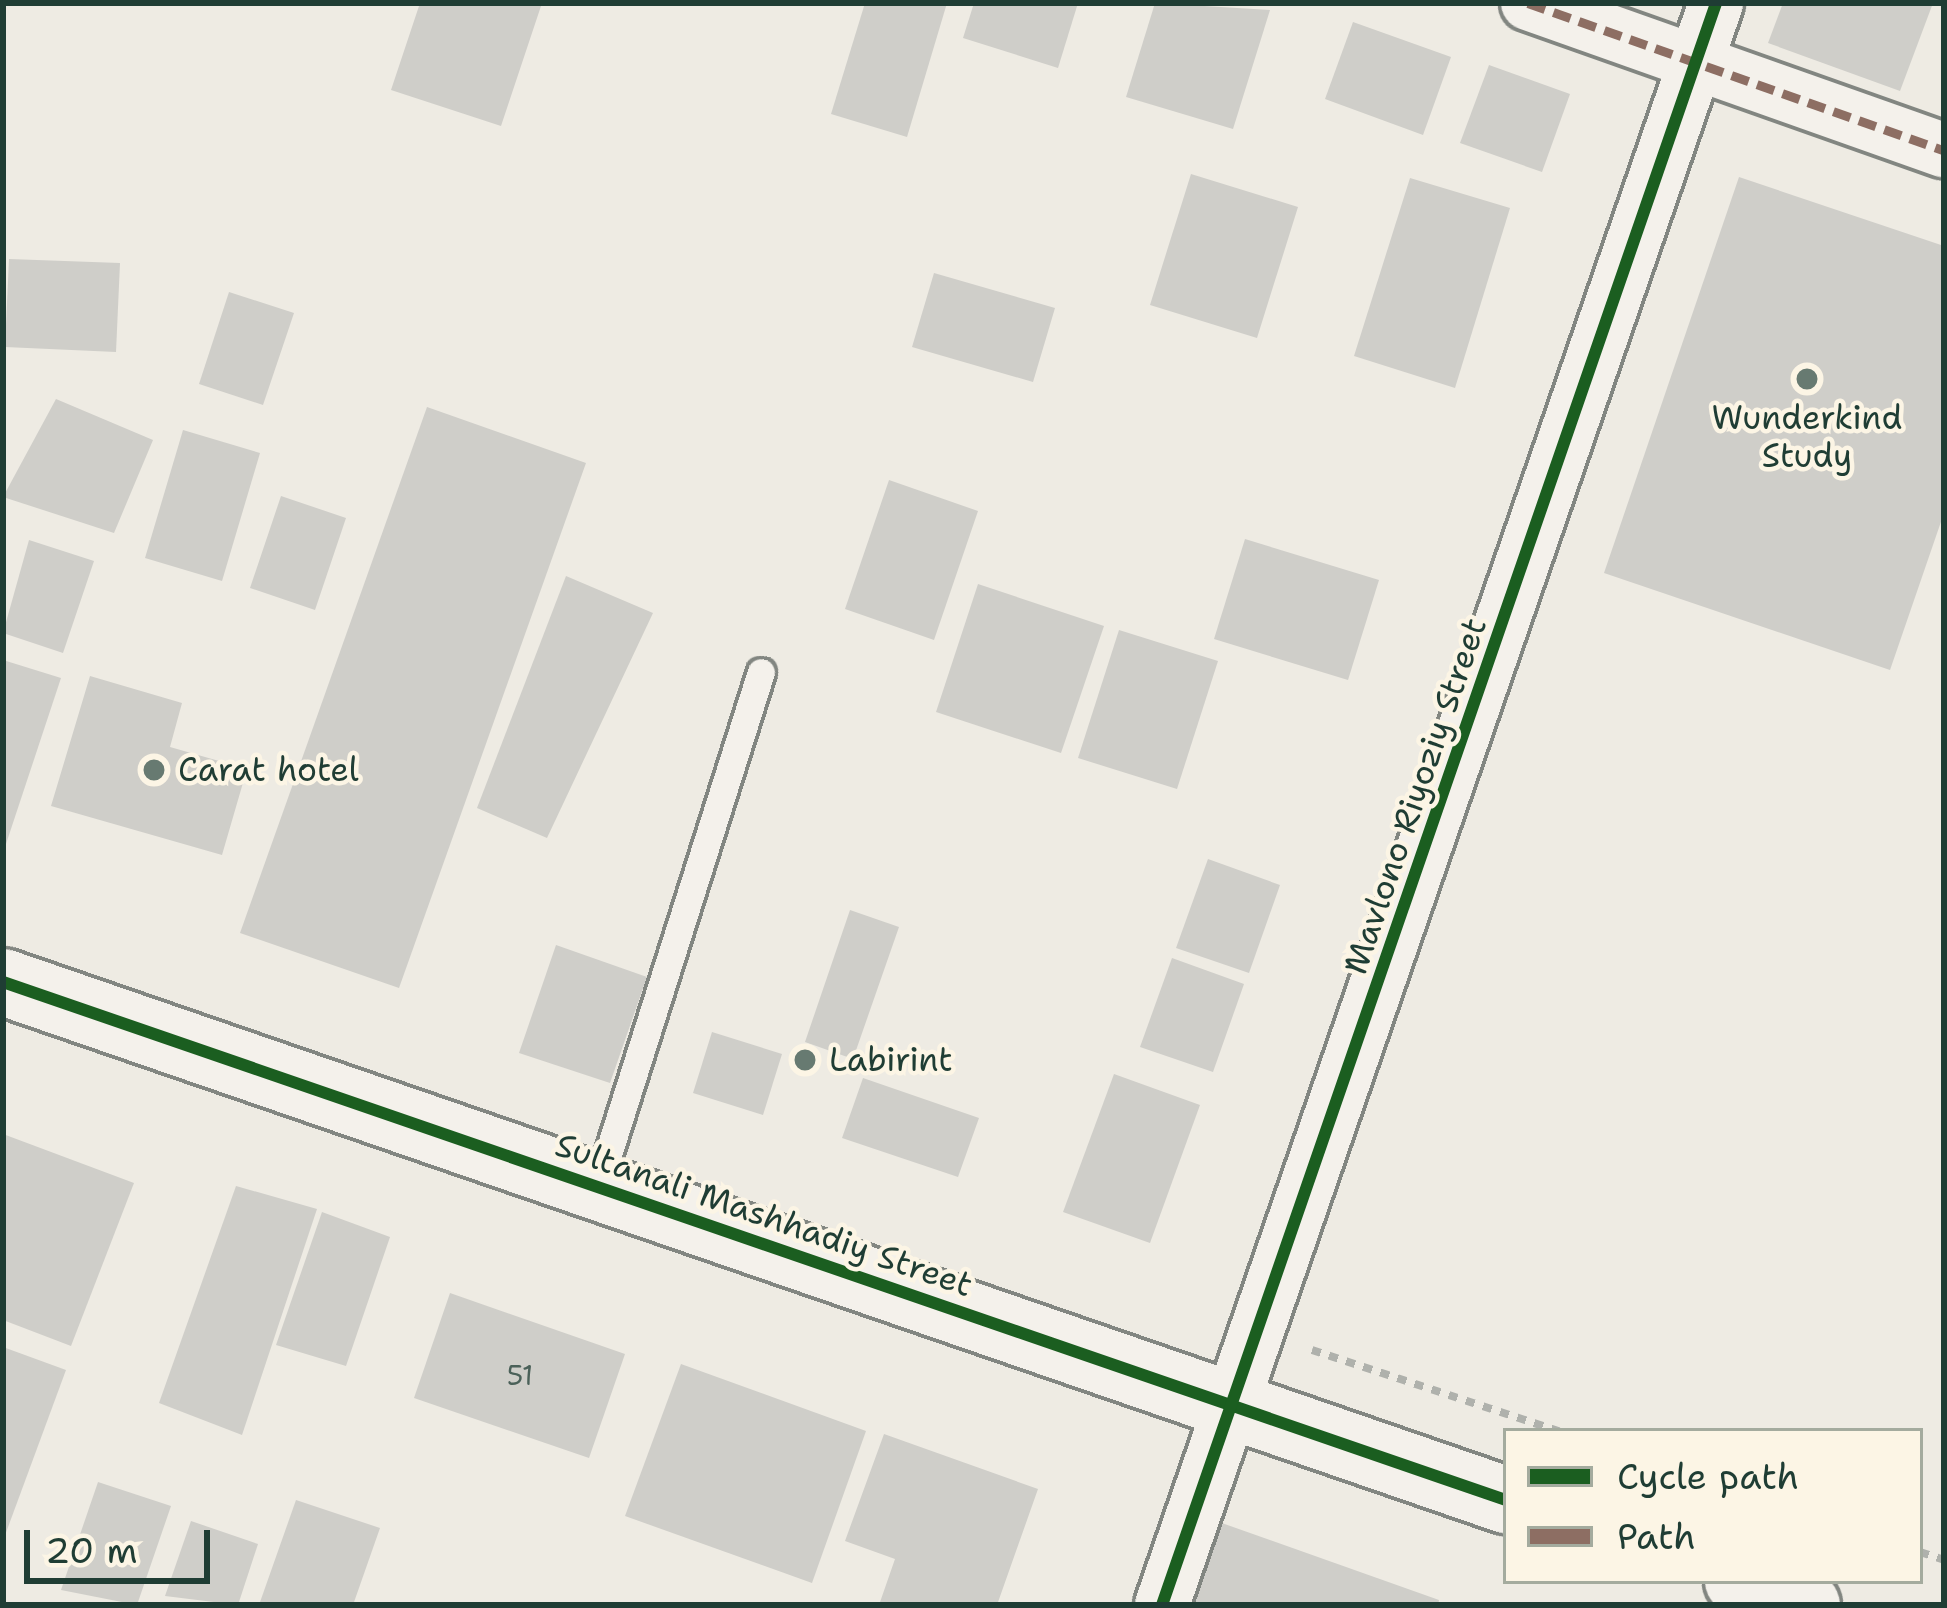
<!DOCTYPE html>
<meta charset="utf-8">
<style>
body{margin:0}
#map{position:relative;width:1947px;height:1608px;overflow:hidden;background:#eeebe3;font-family:"Shantell Sans",sans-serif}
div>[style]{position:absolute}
.building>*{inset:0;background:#cfcec9}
.path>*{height:8px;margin-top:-4px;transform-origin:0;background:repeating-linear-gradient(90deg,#afb1ac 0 9px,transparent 0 18px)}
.roads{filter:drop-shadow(3px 0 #828681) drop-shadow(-3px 0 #828681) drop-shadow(0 3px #828681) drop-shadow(0 -3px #828681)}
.service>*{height:27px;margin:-13.5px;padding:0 13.5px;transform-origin:13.5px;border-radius:13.5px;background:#f4f1eb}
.minor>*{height:54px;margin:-27px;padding:0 27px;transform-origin:27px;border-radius:27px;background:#f4f1eb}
.tertiary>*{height:66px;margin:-33px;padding:0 33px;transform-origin:33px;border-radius:33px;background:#f4f1eb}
.quiet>*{height:9px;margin-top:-4.5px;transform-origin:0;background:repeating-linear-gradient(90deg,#8d6e63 0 18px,transparent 0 27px)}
.cycleway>*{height:12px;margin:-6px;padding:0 6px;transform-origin:6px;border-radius:6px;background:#1b5e20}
.dots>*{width:33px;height:33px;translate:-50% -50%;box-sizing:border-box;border:6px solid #fcf5e5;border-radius:50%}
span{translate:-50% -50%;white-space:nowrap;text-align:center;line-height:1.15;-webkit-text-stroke:9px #fcf5e5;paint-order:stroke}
.number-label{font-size:27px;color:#4b6159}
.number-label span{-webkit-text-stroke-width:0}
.poi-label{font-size:33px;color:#1f3d34}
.left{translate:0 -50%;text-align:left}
.street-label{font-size:33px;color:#1f3d34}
.frame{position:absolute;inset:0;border:6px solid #1f3d34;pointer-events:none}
.legend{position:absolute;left:1503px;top:1428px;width:420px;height:156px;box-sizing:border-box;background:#fcf5e5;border:3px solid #a4ab9e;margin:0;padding:15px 21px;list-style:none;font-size:36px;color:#1f3d34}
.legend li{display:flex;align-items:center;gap:24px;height:60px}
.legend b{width:60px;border:3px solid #a4ab9e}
.scale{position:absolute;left:24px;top:1530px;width:186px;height:54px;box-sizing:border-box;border:6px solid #1f3d34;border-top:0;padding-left:15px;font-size:36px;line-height:42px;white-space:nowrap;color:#1f3d34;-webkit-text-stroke:9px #fcf5e5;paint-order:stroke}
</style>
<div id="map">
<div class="building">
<div style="clip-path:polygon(420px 3px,542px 3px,501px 126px,391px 90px)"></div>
<div style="clip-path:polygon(865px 3px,947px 3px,907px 137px,831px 114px)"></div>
<div style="clip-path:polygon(974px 3px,1078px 3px,1058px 68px,963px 38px)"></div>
<div style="clip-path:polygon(1155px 3px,1270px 10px,1233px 129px,1126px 97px)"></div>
<div style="clip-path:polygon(1783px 3px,1933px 3px,1900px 91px,1768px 43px)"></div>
<div style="clip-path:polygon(1353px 22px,1451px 57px,1423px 135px,1325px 99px)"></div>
<div style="clip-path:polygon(1489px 65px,1570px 94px,1542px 172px,1460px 143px)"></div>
<div style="clip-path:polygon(1191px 174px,1298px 207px,1257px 338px,1150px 305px)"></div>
<div style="clip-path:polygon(1739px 177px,1944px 246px,1944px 513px,1890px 670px,1604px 573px)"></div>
<div style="clip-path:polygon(1410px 178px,1510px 208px,1455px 388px,1354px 356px)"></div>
<div style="clip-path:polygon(9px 259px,120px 263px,116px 352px,5px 347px)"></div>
<div style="clip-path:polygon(934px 273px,1055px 308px,1033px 382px,912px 347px)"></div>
<div style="clip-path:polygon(229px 292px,294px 313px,263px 405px,199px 384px)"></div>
<div style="clip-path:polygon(56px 399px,153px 440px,114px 533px,3px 497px)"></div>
<div style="clip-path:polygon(427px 407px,586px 463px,399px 988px,240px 933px)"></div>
<div style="clip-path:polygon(183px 430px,260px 453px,222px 581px,145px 558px)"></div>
<div style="clip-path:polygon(889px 480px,978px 511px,934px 640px,845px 609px)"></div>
<div style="clip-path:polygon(281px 496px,346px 518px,315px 610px,250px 588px)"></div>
<div style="clip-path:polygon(1245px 539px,1379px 580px,1348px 680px,1214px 639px)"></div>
<div style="clip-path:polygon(29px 540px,94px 561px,63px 653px,3px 633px)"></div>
<div style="clip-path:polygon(566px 576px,653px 613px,547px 838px,477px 808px)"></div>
<div style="clip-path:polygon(978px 584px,1104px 626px,1061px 753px,936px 712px)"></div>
<div style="clip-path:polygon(1119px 630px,1218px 661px,1177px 789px,1078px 758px)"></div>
<div style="clip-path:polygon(3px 660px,61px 678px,4px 850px,3px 849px)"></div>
<div style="clip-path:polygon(90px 676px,182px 703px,170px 747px,247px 769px,222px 855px,51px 806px)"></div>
<div style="clip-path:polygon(1208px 859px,1280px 885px,1249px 973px,1176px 948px)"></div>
<div style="clip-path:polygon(850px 910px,899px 927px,853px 1059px,805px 1042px)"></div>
<div style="clip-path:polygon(556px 945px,647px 977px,610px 1083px,519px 1053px)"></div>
<div style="clip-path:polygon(1172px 958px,1244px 984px,1213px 1072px,1140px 1047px)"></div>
<div style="clip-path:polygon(712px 1032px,782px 1054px,763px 1115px,693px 1093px)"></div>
<div style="clip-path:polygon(1114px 1074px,1200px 1105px,1150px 1243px,1063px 1212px)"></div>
<div style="clip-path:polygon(863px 1078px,979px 1118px,958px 1177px,842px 1138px)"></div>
<div style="clip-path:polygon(3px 1134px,134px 1183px,71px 1346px,3px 1320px)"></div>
<div style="clip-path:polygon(236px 1186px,317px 1209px,242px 1435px,159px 1403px)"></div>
<div style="clip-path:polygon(322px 1212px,390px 1237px,346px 1366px,276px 1345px)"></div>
<div style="clip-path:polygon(450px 1293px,625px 1354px,589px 1458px,414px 1398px)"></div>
<div style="clip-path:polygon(3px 1347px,66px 1370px,4px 1538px,3px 1538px)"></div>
<div style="clip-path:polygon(681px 1364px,866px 1431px,812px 1583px,625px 1516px)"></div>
<div style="clip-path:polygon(884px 1434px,1038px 1489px,997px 1605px,879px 1605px,895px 1559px,845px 1541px)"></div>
<div style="clip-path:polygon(98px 1482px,171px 1506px,137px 1605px,61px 1590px)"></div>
<div style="clip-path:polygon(296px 1500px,380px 1528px,353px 1605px,259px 1605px)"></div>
<div style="clip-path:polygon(191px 1521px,258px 1544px,238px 1605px,165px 1596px)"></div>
<div style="clip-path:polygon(1219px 1522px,1439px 1600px,1438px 1605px,1190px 1605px)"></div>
</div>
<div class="path">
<div style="left:1312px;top:1350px;width:260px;rotate:18.2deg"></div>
<div style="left:1920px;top:1552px;width:25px;rotate:18deg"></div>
</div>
<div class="roads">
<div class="service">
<div style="left:598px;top:1186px;width:539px;rotate:-72.41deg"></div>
</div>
<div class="minor">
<div style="left:1528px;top:3px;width:441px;rotate:19.5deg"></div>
<div style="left:1162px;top:1605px;width:1695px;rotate:-70.92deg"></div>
</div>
<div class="tertiary">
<div style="left:3px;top:982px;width:1590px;rotate:19.02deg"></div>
<div style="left:1738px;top:1581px;width:73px;rotate:19.2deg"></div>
</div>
</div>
<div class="quiet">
<div style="left:1528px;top:3px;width:441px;rotate:19.5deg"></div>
</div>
<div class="cycleway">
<div style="left:3px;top:982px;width:1590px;rotate:19.02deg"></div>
<div style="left:1162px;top:1605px;width:1695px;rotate:-70.92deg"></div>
</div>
<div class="dots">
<div style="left:1807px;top:379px;background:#677a71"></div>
<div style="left:154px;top:770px;background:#677a71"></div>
<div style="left:805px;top:1060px;background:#677a71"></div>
</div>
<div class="number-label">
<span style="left:520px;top:1376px">51</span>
</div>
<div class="poi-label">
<span style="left:1807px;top:437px">Wunderkind<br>Study</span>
<span class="left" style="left:178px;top:770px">Carat hotel</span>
<span class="left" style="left:829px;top:1060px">Labirint</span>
</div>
<div class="street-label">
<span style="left:1415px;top:796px;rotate:-71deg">Mavlono Riyoziy Street</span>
<span style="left:764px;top:1215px;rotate:19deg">Sultаnali Mashhadiy Street</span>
</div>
<div class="frame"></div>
<ul class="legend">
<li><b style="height:15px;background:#1b5e20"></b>Cycle path</li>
<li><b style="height:15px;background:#8d6e63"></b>Path</li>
</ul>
<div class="scale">20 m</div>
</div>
